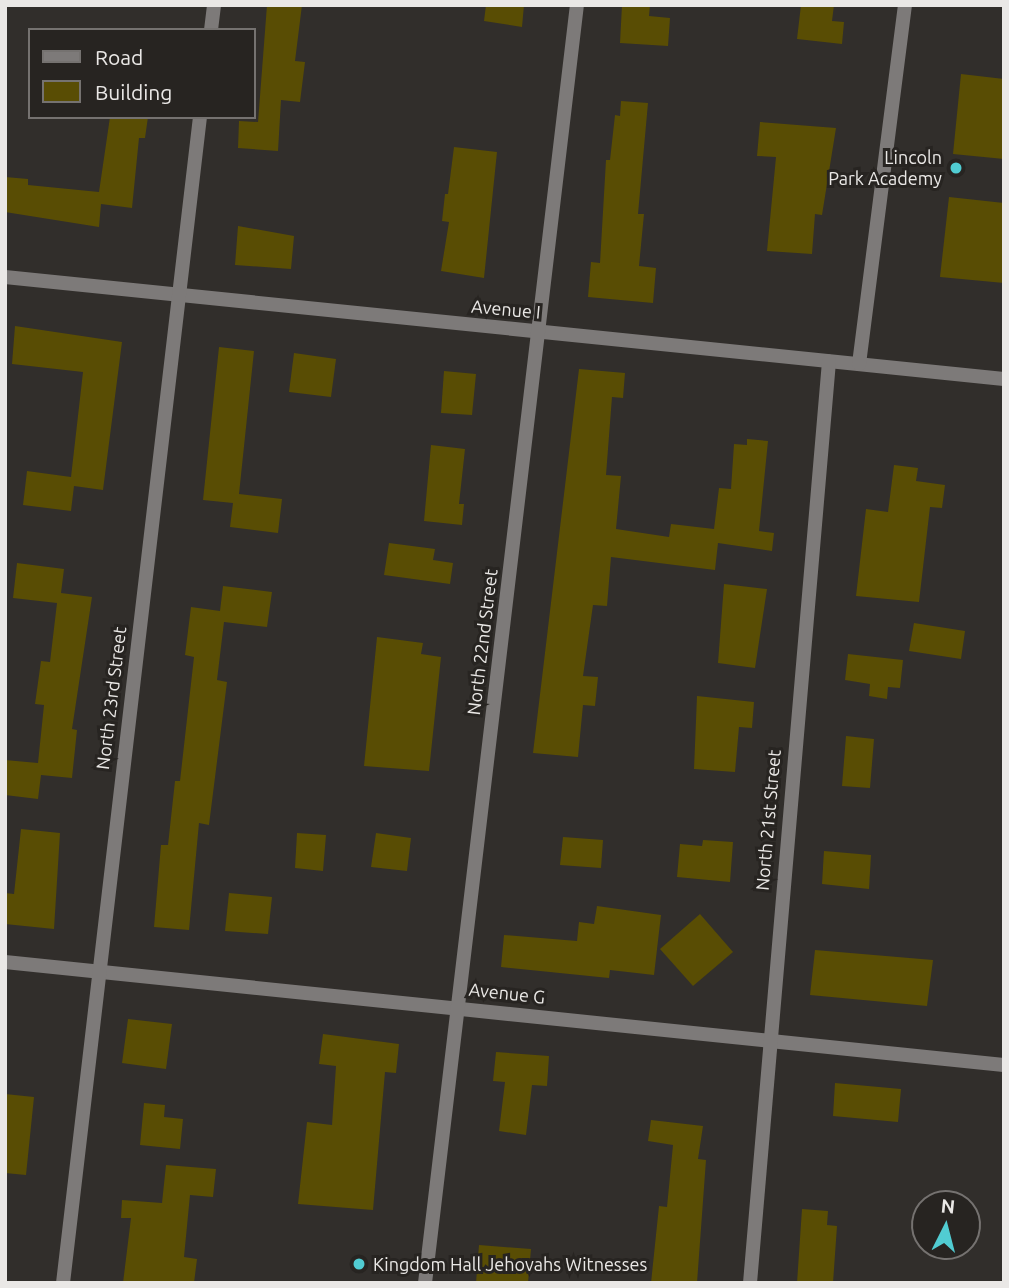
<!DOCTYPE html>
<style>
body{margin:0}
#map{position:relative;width:1009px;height:1288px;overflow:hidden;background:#312e2b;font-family:Ubuntu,sans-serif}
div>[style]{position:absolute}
.building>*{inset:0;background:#594d04}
.street>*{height:14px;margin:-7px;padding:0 7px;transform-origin:7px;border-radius:7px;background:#7d7a79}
.dots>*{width:19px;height:19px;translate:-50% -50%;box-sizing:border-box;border:4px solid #272421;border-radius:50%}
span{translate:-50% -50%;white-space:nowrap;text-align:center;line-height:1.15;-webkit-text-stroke:6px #272421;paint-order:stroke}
.poi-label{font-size:18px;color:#eae8e6}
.right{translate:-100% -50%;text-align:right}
.left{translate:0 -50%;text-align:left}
.street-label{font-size:18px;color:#eae8e6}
.frame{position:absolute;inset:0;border:7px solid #eae8e6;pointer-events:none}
.legend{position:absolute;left:28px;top:28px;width:228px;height:91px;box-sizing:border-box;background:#272421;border:2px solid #757270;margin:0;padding:9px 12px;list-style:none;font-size:21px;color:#eae8e6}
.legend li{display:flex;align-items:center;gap:14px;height:35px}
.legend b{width:35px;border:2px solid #757270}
.north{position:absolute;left:911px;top:1190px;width:70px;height:70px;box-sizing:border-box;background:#272421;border:2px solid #757270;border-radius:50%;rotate:6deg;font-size:19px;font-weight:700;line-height:28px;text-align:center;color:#eae8e6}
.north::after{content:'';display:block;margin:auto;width:24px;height:32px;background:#51ccd2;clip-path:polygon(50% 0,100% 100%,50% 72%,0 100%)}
</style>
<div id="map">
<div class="building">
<div style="clip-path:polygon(267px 5px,302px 5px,295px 61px,305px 62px,300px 102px,281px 100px,278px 151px,238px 148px,239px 121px,258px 122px)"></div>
<div style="clip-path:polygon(486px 5px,524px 5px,522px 27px,484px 21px)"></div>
<div style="clip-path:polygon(622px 5px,650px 5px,649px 16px,670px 18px,668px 46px,620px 43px)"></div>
<div style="clip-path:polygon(801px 5px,834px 5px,832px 21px,844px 22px,842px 44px,797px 39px)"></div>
<div style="clip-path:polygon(961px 74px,1004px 79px,1004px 159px,953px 154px)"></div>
<div style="clip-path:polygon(621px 101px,648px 103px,638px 214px,644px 214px,639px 266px,656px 268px,653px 303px,588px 297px,591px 262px,600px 263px,606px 160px,610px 160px,615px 115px,620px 116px)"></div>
<div style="clip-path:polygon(110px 117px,148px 117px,145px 138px,139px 138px,132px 208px,101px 204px,99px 227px,5px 212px,5px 177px,28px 179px,28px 185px,99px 192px)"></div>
<div style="clip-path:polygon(760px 122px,836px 128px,822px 215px,815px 214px,812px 254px,767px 251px,776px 157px,757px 156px)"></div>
<div style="clip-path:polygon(454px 147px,497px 152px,484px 278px,441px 271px,449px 222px,442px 221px,445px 194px,448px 194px)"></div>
<div style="clip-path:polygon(949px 197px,1004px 203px,1004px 283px,940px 277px)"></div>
<div style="clip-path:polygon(238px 226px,294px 236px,291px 269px,235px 265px)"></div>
<div style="clip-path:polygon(15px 326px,122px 342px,103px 490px,74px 486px,71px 511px,23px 505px,27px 471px,71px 477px,83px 372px,12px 364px)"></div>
<div style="clip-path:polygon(219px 347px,254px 351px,239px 494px,282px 499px,278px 533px,230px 527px,233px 503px,203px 500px)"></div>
<div style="clip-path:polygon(294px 353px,336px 359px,331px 397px,289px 392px)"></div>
<div style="clip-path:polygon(579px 369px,625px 373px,623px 398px,612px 397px,606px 475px,621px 476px,616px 529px,669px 537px,671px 524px,714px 529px,719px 488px,731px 489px,734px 444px,747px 445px,747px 439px,768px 441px,759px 531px,774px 533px,772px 551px,718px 543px,715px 570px,611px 557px,607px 606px,593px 605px,583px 676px,598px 677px,595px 706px,583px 705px,578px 757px,533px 753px)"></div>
<div style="clip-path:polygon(444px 371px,476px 374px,472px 415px,441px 413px)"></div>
<div style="clip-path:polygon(431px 445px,465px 449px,459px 504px,464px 504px,462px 525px,424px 521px)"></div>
<div style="clip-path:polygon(894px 465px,918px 468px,916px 481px,945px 485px,942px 508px,930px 507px,919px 602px,856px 596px,866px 509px,888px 512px)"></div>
<div style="clip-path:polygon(389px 543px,435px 549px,433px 560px,453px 563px,450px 584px,384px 575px)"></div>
<div style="clip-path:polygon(17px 563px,64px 569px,61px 593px,92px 597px,72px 729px,77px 730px,72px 778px,41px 775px,38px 799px,5px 795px,5px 760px,38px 763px,44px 705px,35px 704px,41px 661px,50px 662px,57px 603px,13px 598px)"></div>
<div style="clip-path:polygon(724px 584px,767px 589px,755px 668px,718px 663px)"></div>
<div style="clip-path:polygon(223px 586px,272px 592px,267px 627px,224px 622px,217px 680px,227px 682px,209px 825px,199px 823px,189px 930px,154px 927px,161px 845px,168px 845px,175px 781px,180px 781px,194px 657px,185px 655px,191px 607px,220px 611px)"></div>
<div style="clip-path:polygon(914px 623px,965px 631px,961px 659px,909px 651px)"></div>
<div style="clip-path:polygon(377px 637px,423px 643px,421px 654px,441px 657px,429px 771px,364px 766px)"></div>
<div style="clip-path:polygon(848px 654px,903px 660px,900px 688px,888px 687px,887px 699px,869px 696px,870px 684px,845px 680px)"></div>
<div style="clip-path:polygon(697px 696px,754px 702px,752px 728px,739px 727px,735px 772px,694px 769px)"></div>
<div style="clip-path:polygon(846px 736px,874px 739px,870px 788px,842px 786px)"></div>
<div style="clip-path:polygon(21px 829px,60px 833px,54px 929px,5px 924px,5px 893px,14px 894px)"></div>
<div style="clip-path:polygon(297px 833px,326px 835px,323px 871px,295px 868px)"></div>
<div style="clip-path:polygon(376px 833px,411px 838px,407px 871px,371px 867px)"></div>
<div style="clip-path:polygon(563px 837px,603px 840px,601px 868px,560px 865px)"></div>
<div style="clip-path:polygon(703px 840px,733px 842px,730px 882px,677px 877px,680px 844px,702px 846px)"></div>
<div style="clip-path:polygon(824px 851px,871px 855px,869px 889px,822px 884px)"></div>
<div style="clip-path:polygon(229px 893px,272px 897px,268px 934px,225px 931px)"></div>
<div style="clip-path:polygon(597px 906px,661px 915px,654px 975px,610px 970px,609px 978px,501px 967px,504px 935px,577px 941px,579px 922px,594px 924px)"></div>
<div style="clip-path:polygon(700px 914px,733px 952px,693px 986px,660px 949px)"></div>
<div style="clip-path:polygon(815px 950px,933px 960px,927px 1006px,810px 995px)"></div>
<div style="clip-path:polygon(128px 1019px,172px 1024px,166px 1069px,122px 1063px)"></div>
<div style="clip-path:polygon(323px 1034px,399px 1044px,396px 1073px,385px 1072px,373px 1210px,298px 1204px,307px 1122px,332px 1125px,336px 1066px,319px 1064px)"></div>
<div style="clip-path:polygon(496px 1052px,549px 1056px,547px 1086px,532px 1085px,526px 1135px,499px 1131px,505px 1082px,493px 1081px)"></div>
<div style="clip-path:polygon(835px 1083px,901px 1089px,898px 1122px,833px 1116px)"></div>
<div style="clip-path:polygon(5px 1094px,34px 1097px,26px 1175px,5px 1173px)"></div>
<div style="clip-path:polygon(144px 1103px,165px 1105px,164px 1117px,183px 1119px,180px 1149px,140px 1145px)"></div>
<div style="clip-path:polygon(651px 1120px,703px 1126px,698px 1159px,706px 1160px,697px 1283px,651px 1283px,659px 1206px,667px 1207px,673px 1145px,648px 1141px)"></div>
<div style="clip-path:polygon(166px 1165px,216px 1169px,213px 1197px,190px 1195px,184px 1257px,197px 1259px,194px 1283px,123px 1283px,131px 1218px,121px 1218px,122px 1200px,162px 1203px)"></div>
<div style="clip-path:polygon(802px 1209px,828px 1211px,827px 1225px,837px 1226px,833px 1283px,797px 1283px)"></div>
<div style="clip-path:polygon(479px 1245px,531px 1249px,528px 1283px,476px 1283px)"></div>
</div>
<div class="street">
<div style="left:211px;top:30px;width:25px;rotate:-83deg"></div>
<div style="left:5px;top:277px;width:1004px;rotate:5.83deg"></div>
<div style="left:859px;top:364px;width:362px;rotate:-82.7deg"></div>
<div style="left:5px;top:962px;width:1004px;rotate:5.89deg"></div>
<div style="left:63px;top:1283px;width:1174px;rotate:-83.3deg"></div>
<div style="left:425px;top:1283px;width:1287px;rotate:-83.22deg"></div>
<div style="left:750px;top:1283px;width:925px;rotate:-85.1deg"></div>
</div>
<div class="dots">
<div style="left:956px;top:168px;background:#51ccd2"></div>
<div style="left:359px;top:1264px;background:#51ccd2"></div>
</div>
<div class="poi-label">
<span class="right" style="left:942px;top:168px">Lincoln<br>Park Academy</span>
<span class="left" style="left:373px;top:1264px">Kingdom Hall Jehovahs Witnesses</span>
</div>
<div class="street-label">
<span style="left:506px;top:309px;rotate:5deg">Avenue I</span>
<span style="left:482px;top:642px;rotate:-83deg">North 22nd Street</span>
<span style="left:111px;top:698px;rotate:-83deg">North 23rd Street</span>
<span style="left:768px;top:820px;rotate:-85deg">North 21st Street</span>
<span style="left:507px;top:993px;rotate:6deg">Avenue G</span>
</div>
<div class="frame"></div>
<ul class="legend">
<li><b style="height:9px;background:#7d7a79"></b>Road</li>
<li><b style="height:19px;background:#594d04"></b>Building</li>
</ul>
<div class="north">N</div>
</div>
